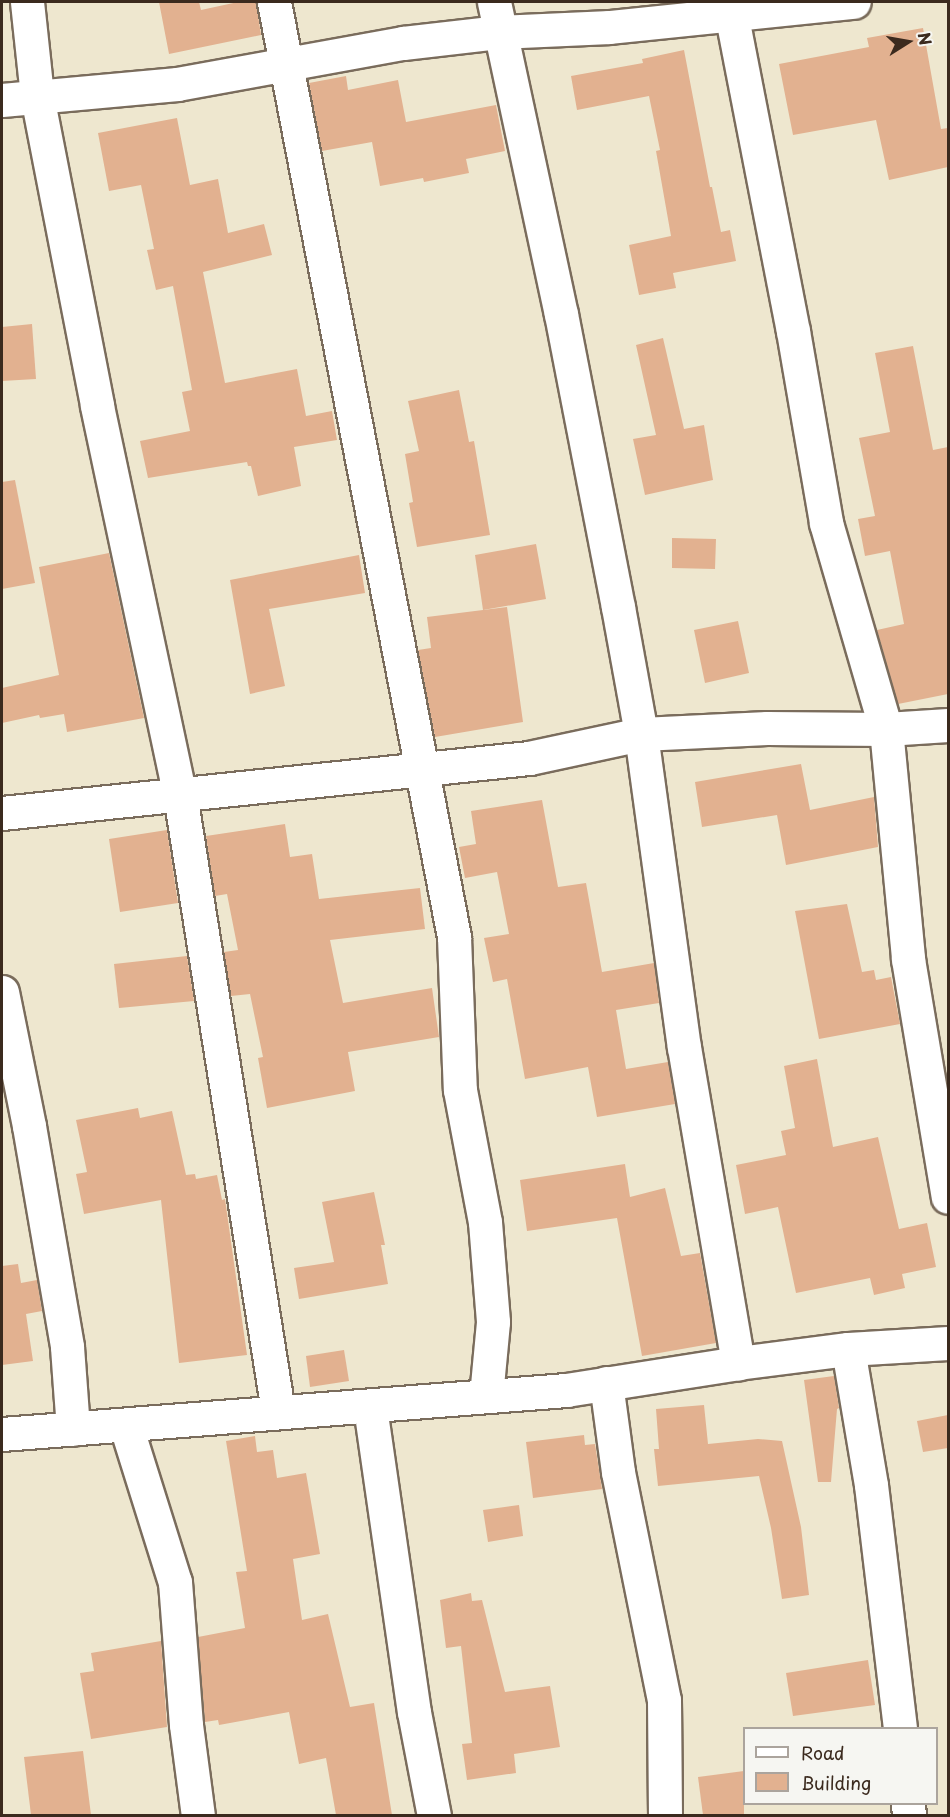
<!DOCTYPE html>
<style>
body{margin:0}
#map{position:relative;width:950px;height:1817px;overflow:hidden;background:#eee7cf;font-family:"Playpen Sans",sans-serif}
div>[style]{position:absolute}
.building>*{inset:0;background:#e2b190}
.roads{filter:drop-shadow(2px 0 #7a6c5c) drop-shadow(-2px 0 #7a6c5c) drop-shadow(0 2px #7a6c5c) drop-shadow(0 -2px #7a6c5c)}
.minor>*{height:33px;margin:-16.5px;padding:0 16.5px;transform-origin:16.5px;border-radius:16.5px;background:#fff}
span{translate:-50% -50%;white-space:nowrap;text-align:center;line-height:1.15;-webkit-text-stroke:4.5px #f6f6f2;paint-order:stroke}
.frame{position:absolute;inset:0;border:3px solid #3b2a1e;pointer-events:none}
.legend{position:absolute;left:743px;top:1727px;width:195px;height:78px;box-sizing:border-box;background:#f6f6f2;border:2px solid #aba49d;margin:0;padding:8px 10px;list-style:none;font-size:18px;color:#3b2a1e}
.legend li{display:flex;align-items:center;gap:12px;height:30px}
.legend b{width:30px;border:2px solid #aba49d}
.north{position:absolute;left:878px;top:12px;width:60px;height:60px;-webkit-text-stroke:4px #f6f6f2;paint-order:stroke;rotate:79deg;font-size:16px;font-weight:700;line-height:24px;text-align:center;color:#3b2a1e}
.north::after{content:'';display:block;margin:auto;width:21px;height:27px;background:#3b2a1e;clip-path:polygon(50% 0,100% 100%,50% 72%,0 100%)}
</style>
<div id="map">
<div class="building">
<div style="clip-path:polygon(159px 2px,199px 2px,201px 10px,238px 2px,256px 2px,261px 35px,169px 54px)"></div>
<div style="clip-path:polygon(923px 28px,941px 129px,948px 128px,948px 167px,889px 180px,876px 120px,793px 135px,779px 64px,869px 47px,867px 38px)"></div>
<div style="clip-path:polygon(684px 50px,710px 187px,712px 187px,721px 232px,730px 230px,736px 261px,673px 273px,676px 288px,639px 295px,629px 245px,671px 236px,656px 151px,660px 150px,649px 96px,577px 110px,571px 76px,643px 63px,642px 59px)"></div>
<div style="clip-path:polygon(346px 76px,348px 90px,398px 80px,406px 122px,496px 105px,505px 151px,466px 159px,469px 173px,424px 182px,423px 178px,380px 186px,372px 142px,322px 151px,309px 83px)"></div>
<div style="clip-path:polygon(177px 118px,190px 185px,218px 179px,228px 233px,264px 224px,272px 255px,203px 272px,225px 383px,297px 369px,306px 416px,332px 411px,337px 440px,294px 447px,301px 486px,258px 496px,251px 466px,248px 466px,247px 462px,148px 478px,140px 441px,190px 431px,182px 392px,192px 390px,173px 286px,156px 290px,147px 250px,154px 249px,141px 185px,109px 191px,98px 133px)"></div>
<div style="clip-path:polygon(32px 324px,36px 379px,2px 381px,2px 327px)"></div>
<div style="clip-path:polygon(663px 338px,684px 429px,704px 425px,713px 480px,645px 495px,633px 439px,656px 435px,636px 345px)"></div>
<div style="clip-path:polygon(913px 346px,933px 450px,948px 447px,948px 694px,898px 704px,877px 630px,904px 624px,890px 551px,865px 556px,858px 519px,875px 516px,859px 438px,890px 432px,875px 353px)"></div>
<div style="clip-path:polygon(459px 390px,469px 442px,474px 441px,490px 535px,417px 547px,409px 503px,413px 502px,405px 454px,419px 451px,408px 401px)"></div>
<div style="clip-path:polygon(15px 480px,35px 583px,2px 589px,2px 482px)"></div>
<div style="clip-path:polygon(672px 538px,716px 539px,715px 569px,672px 568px)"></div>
<div style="clip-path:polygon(536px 544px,546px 599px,483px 610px,475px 555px)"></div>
<div style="clip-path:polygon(109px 553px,144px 718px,67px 732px,64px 714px,40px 718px,39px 715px,2px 723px,2px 688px,59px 675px,39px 567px)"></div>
<div style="clip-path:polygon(359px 555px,365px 593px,269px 609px,285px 686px,250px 694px,230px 580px)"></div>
<div style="clip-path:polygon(507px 607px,523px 722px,435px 737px,418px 650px,431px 648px,427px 617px)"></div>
<div style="clip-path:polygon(738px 621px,749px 673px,705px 683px,694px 630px)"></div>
<div style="clip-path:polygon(801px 764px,810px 810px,874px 797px,878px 847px,786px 865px,777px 815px,702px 827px,695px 782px)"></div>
<div style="clip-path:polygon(542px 800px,558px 887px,586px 883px,602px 972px,654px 963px,659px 1003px,616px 1010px,626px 1069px,668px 1062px,675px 1104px,597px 1117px,588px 1067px,525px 1079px,507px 979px,493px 982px,484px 938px,509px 934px,497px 872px,465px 878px,459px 847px,476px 844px,471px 811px)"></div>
<div style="clip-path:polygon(285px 824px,290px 857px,312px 854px,319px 899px,420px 888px,425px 929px,330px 940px,343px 1003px,432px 988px,439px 1037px,348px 1052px,355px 1091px,267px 1108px,258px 1058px,263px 1057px,250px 994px,231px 996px,224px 952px,238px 950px,227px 894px,215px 896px,206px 836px)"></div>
<div style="clip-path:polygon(167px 830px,178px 903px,120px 912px,109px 839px)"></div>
<div style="clip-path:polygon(847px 904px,862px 972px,874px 970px,876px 980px,891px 977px,900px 1024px,819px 1039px,795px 911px)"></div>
<div style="clip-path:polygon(187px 956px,194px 1001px,119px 1008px,114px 964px)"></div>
<div style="clip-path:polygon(817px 1059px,833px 1147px,878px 1137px,899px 1229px,927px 1223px,936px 1267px,902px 1274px,905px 1288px,874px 1295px,870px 1278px,796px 1293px,778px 1207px,745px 1214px,736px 1165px,786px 1155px,781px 1131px,795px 1128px,784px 1066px)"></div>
<div style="clip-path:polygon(138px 1108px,140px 1118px,172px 1111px,186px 1175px,195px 1174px,196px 1179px,217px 1175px,222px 1200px,225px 1199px,247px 1355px,179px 1363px,161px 1200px,84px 1214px,76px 1174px,87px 1172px,76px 1120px)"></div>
<div style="clip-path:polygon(625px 1164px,630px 1197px,665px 1188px,681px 1256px,700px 1253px,716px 1343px,642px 1356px,617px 1218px,527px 1231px,520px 1180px)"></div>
<div style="clip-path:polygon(374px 1192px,385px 1245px,381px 1245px,388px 1284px,299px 1299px,294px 1268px,334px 1262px,322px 1202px)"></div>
<div style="clip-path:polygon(18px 1264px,21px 1283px,37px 1280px,42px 1311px,26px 1314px,33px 1361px,2px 1365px,2px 1266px)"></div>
<div style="clip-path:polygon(344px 1350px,349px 1381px,310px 1387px,306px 1356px)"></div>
<div style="clip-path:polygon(834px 1376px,839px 1408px,837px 1409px,831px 1482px,818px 1482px,804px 1380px)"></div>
<div style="clip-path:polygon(704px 1405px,708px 1444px,758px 1439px,782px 1441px,801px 1527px,809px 1595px,782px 1599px,771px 1528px,759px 1476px,658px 1486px,654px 1449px,659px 1449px,656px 1409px)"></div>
<div style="clip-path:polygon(948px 1415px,948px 1448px,923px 1452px,917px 1421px)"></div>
<div style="clip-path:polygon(584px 1435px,585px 1445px,595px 1444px,602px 1489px,533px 1498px,526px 1442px)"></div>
<div style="clip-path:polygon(255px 1436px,257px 1452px,273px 1450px,277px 1478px,306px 1473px,320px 1554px,293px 1559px,302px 1620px,328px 1614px,350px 1707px,374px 1703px,392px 1815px,336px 1815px,326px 1758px,299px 1764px,289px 1712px,219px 1725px,218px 1720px,205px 1722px,198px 1637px,245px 1628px,236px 1572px,247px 1571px,226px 1441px)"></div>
<div style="clip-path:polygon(519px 1505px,523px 1536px,488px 1542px,483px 1510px)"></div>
<div style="clip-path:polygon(471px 1593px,472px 1601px,482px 1600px,505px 1692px,550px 1686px,560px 1747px,514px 1754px,516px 1773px,467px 1780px,462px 1744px,472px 1743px,461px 1646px,446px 1648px,440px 1600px)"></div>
<div style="clip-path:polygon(161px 1641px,167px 1727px,91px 1739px,80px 1673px,94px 1671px,91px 1653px)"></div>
<div style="clip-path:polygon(868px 1660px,875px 1705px,793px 1716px,786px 1673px)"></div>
<div style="clip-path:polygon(83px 1751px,91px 1815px,31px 1815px,24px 1757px)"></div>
<div style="clip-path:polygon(744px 1771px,744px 1815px,703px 1815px,698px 1777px)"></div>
</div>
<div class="roads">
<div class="minor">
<div style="left:27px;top:2px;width:95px;rotate:83.9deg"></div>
<div style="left:37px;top:96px;width:316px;rotate:79deg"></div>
<div style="left:97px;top:406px;width:398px;rotate:78deg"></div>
<div style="left:180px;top:795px;width:624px;rotate:80.96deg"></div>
<div style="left:274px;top:2px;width:952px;rotate:79.1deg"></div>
<div style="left:454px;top:937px;width:153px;rotate:87.8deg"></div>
<div style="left:460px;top:1090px;width:134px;rotate:79.3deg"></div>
<div style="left:485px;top:1222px;width:100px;rotate:85.4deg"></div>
<div style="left:493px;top:1322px;width:74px;rotate:95.4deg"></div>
<div style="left:494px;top:2px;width:319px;rotate:77.9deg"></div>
<div style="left:561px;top:314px;width:298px;rotate:79deg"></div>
<div style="left:618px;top:607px;width:129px;rotate:79.7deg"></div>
<div style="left:641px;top:734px;width:316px;rotate:82.2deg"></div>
<div style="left:684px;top:1047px;width:321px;rotate:80.3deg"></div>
<div style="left:729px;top:2px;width:335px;rotate:79deg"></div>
<div style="left:793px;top:331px;width:195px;rotate:80.2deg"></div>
<div style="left:826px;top:523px;width:215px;rotate:73.8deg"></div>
<div style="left:886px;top:729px;width:231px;rotate:84.5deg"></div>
<div style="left:908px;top:959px;width:241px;rotate:80.5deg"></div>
<div style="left:2px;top:100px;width:176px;rotate:-5.2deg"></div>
<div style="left:177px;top:84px;width:230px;rotate:-10.3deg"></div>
<div style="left:403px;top:43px;width:96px;rotate:-6.6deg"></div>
<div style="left:498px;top:32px;width:112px;rotate:-2.6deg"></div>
<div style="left:610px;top:27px;width:245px;rotate:-5.9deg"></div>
<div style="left:2px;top:813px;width:530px;rotate:-5.96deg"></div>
<div style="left:529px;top:758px;width:115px;rotate:-12.1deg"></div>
<div style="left:641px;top:734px;width:126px;rotate:-2.7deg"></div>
<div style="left:767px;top:728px;width:119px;rotate:0.5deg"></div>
<div style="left:886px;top:729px;width:62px;rotate:-3.7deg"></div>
<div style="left:2px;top:992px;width:137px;rotate:78.6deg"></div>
<div style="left:29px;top:1126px;width:224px;rotate:80.2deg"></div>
<div style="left:67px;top:1347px;width:82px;rotate:85.8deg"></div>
<div style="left:848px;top:1349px;width:138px;rotate:80.4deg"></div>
<div style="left:871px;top:1485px;width:245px;rotate:83.2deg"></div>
<div style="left:606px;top:1383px;width:90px;rotate:82.3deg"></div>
<div style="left:618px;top:1472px;width:233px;rotate:78.6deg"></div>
<div style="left:664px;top:1700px;width:116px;rotate:89.5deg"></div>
<div style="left:370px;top:1407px;width:308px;rotate:81.8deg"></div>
<div style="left:414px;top:1712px;width:106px;rotate:79.1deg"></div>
<div style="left:126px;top:1426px;width:164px;rotate:72.6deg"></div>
<div style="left:175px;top:1582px;width:143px;rotate:85.6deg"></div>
<div style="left:186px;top:1725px;width:92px;rotate:82.5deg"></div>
<div style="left:2px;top:1434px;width:566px;rotate:-4.46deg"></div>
<div style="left:566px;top:1390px;width:174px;rotate:-8.9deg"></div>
<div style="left:738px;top:1363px;width:111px;rotate:-7.3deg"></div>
<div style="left:848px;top:1349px;width:100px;rotate:-3.4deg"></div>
<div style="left:908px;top:1804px;width:12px;rotate:85deg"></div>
</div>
</div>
<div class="frame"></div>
<ul class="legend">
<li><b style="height:8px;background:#fff"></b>Road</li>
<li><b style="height:16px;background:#e2b190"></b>Building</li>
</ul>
<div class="north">N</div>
</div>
